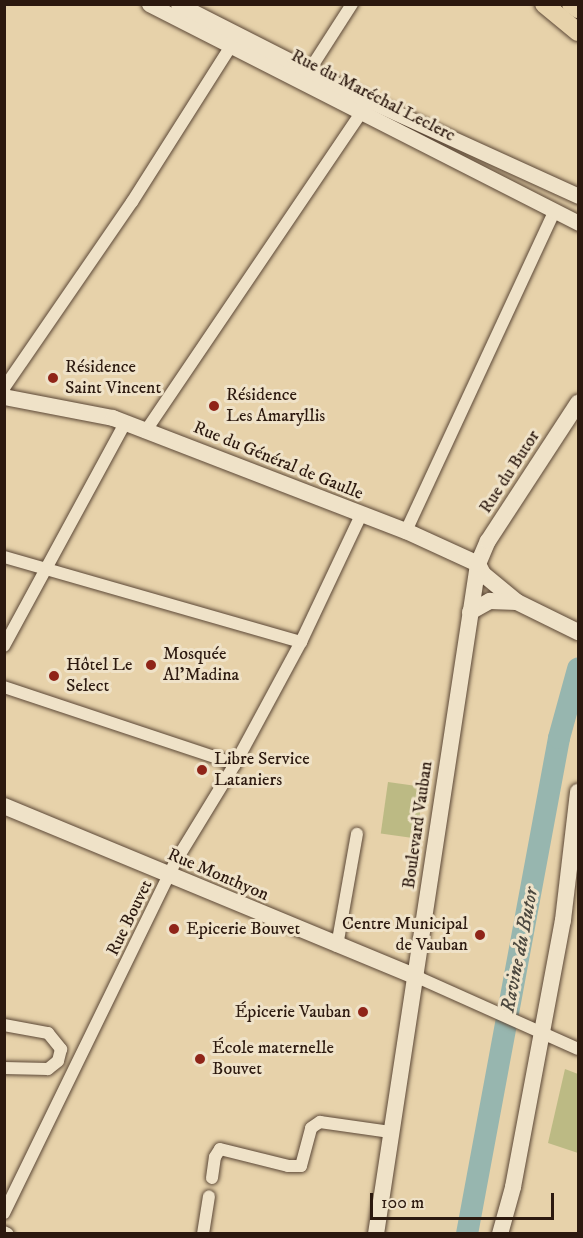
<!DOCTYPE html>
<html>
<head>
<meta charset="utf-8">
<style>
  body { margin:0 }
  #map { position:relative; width:583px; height:1238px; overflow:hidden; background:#e7d2aa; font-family:"IM FELL DW Pica",serif }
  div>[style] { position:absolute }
  .green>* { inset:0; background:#bcba84; transform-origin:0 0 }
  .river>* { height:22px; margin:-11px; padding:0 11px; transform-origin:11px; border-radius:11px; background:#97b6af }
  .roads { filter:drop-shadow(0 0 2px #5b4736) drop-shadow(0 0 2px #5b4736) }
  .minor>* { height:12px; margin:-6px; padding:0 6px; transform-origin:6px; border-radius:6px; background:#efe2c8 }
  .tertiary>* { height:15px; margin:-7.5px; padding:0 7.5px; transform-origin:7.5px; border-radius:7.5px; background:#efe2c8 }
  .secondary>* { height:16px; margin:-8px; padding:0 8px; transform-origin:8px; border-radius:8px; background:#efe2c8 }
  .primary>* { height:18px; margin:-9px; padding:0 9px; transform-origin:9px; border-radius:9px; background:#e7d2aa }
  .dots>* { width:16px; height:16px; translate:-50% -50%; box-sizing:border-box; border:3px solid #efe2c8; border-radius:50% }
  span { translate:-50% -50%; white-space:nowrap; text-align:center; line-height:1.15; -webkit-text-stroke:6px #efe2c8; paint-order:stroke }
  .street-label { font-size:18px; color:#2c190f }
  .poi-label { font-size:18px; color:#2c190f }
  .left { translate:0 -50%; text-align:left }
  .right { translate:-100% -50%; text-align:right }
  .water-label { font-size:20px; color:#4c483f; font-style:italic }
  .frame { position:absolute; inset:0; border:6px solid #2c190f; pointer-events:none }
  .scale { position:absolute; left:370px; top:1193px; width:184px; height:27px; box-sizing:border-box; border:3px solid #2c190f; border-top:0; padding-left:8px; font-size:18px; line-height:21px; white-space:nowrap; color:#2c190f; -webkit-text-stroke:4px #efe2c8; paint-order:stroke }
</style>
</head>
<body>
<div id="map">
  <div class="green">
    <div style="left:388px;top:782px;width:36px;height:52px;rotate:8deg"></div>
    <div style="clip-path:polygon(565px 1069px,578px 1074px,578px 1153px,548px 1143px)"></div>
  </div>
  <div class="river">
    <div style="left:467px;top:1234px;width:504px;rotate:-79.49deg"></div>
    <div style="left:559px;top:738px;width:72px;rotate:-74.6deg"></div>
  </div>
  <div class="roads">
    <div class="minor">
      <div style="left:309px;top:71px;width:80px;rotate:-57.3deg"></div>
      <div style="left:4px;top:388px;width:226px;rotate:-55.5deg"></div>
      <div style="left:132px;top:202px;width:185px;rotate:-57.6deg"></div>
      <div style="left:145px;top:432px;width:385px;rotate:-55.9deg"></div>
      <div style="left:406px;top:531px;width:352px;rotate:-65.1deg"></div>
      <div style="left:4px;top:557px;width:309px;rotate:16deg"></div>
      <div style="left:4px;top:646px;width:254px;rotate:-61.5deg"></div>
      <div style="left:4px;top:687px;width:243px;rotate:18.4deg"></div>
      <div style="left:337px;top:946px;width:114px;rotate:-79.9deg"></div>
      <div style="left:417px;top:977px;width:176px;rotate:24.1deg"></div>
      <div style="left:4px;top:1025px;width:45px;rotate:10.3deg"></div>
      <div style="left:48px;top:1033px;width:21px;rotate:51deg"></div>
      <div style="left:61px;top:1049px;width:12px;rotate:104deg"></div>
      <div style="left:58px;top:1061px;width:13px;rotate:141deg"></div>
      <div style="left:48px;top:1069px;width:44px;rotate:-178.7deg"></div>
      <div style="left:212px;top:1178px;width:21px;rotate:-82deg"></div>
      <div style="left:215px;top:1157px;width:9px;rotate:-58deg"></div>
      <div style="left:220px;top:1149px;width:70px;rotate:14deg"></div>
      <div style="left:288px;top:1166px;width:13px"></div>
      <div style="left:301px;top:1166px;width:39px;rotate:-75deg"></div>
      <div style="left:311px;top:1128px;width:11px;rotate:-34deg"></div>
      <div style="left:320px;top:1122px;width:71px;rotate:8.1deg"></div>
      <div style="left:4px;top:1213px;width:394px;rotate:-64deg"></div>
      <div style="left:177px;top:859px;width:111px;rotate:-58.6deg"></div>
      <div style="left:235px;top:764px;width:139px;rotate:-61.6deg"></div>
      <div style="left:301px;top:642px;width:140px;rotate:-64.7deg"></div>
      <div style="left:4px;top:1232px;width:4px;rotate:27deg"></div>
      <div style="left:203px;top:1234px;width:38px;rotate:-81deg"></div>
    </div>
    <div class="tertiary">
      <div style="left:149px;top:4px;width:482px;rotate:27deg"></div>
      <div style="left:178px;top:4px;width:203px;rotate:26.9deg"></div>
      <div style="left:359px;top:96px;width:241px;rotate:24.5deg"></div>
    </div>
    <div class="secondary">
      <div style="left:4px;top:397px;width:111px;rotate:10.9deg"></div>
      <div style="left:113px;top:418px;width:314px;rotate:21.1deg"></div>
      <div style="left:406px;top:531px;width:79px;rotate:24.6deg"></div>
      <div style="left:478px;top:564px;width:11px;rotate:63deg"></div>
      <div style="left:483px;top:574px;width:44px;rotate:39.5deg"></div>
      <div style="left:517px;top:602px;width:68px;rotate:26.2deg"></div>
      <div style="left:470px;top:612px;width:23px;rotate:-29deg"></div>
      <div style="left:490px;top:601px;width:27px;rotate:2deg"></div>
      <div style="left:4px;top:806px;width:447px;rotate:22.5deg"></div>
      <div style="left:376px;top:1234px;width:678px;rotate:-81.34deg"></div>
      <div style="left:478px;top:564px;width:25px;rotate:-67deg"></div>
      <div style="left:488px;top:541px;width:165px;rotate:-56.9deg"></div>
      <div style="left:500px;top:1234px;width:49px;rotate:-74.5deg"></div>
      <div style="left:513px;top:1187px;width:272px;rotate:-79.4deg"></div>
      <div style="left:563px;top:920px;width:129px;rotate:-83.3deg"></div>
    </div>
    <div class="primary">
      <div style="left:544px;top:4px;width:44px;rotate:39.5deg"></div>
      <div style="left:571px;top:4px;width:9px;rotate:36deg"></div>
    </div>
  </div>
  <div class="dots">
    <div style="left:53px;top:378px;background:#8f2418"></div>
    <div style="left:214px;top:406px;background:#8f2418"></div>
    <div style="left:151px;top:665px;background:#8f2418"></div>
    <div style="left:54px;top:676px;background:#8f2418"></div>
    <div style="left:202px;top:770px;background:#8f2418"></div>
    <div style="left:174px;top:929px;background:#8f2418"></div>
    <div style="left:480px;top:935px;background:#8f2418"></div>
    <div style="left:363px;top:1012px;background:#8f2418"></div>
    <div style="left:200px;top:1059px;background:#8f2418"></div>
  </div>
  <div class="street-label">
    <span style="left:373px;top:96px;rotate:27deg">Rue du Maréchal Leclerc</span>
    <span style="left:278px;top:461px;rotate:22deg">Rue du Général de Gaulle</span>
    <span style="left:510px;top:472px;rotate:-57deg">Rue du Butor</span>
    <span style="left:418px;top:825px;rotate:-82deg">Boulevard Vauban</span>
    <span style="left:218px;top:875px;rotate:23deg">Rue Monthyon</span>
    <span style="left:130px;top:918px;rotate:-64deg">Rue Bouvet</span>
  </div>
  <div class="poi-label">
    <span class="left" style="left:65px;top:378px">Résidence<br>Saint Vincent</span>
    <span class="left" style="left:226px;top:406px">Résidence<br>Les Amaryllis</span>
    <span class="left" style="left:163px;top:665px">Mosquée<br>Al'Madina</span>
    <span class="left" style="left:66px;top:676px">Hôtel Le<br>Select</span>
    <span class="left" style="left:214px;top:770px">Libre Service<br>Lataniers</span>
    <span class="right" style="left:468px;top:935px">Centre Municipal<br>de Vauban</span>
    <span class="left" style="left:186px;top:929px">Epicerie Bouvet</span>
    <span class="right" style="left:351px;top:1012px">Épicerie Vauban</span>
    <span class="left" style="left:212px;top:1059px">École maternelle<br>Bouvet</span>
  </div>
  <div class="water-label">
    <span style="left:520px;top:950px;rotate:-79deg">Ravine du Butor</span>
  </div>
  <div class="frame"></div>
  <div class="scale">100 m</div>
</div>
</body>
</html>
